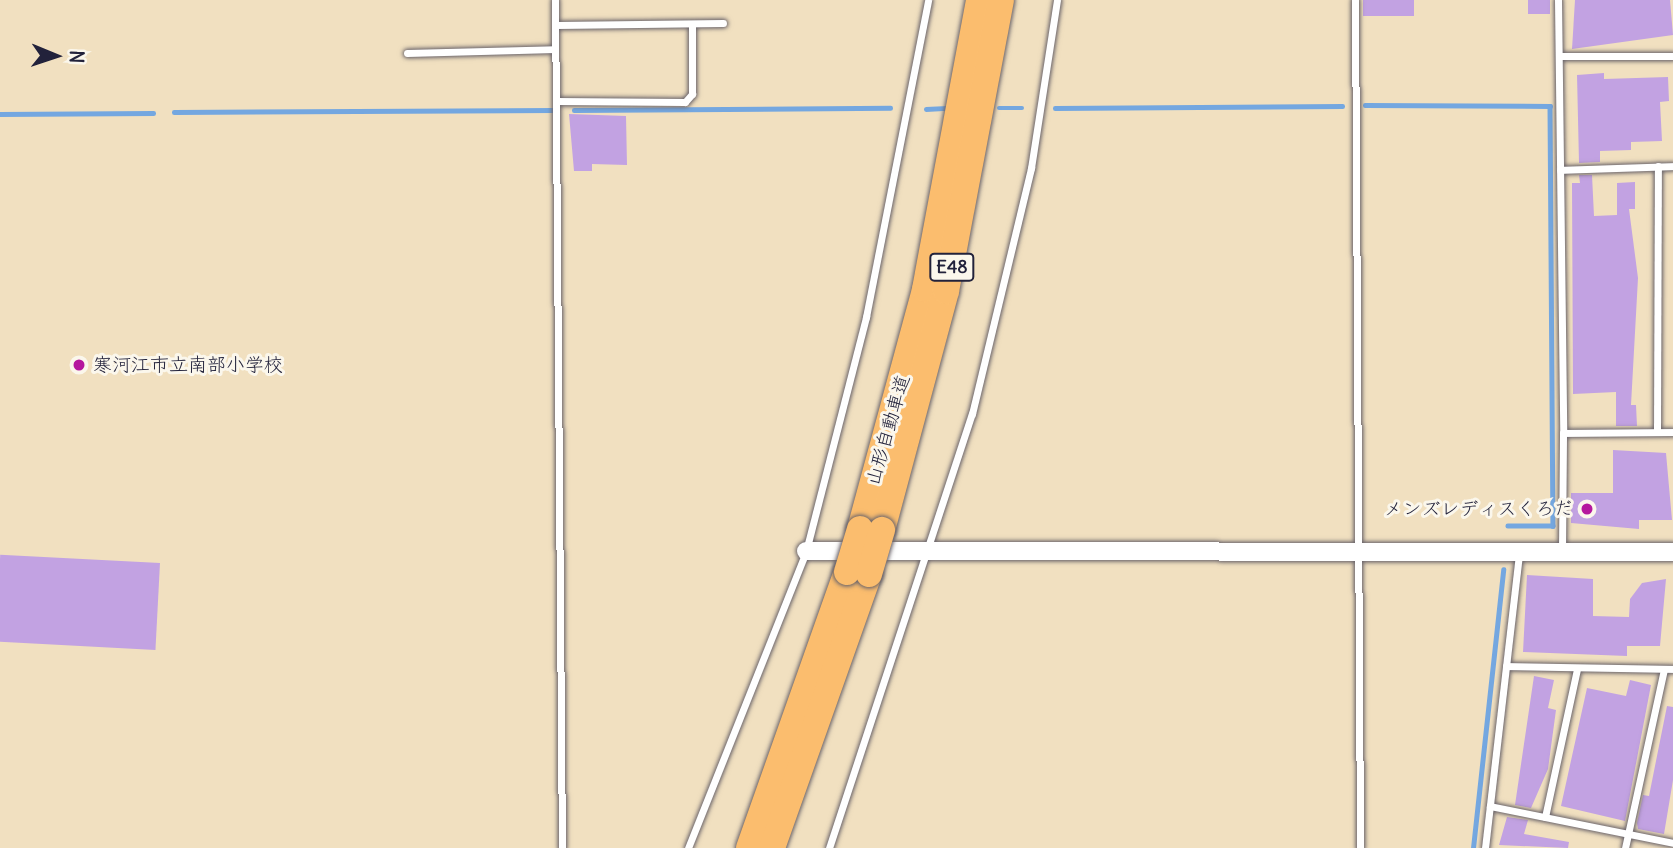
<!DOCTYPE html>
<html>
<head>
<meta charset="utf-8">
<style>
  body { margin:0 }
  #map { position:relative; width:1673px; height:848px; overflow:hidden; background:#f1e0c0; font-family:Delius,"Klee One",sans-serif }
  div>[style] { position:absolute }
  .stream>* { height:4.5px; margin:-2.25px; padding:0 2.25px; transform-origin:2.25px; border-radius:2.25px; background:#74a7e0 }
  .building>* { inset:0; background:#c2a2e2; transform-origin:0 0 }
  .roads { filter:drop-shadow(0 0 2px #6a646a) drop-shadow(0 0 2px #6a646a) }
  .service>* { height:7px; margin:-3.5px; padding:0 3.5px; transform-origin:3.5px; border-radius:3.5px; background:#fff }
  .tertiary>* { height:18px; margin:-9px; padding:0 9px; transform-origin:9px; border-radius:9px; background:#fff }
  .motorway>* { height:26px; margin:-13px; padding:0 13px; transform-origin:13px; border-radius:13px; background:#fbbd6e }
  .bridges { filter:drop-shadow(0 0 2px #6a646a) drop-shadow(0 0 2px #6a646a) }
  .motorway-bridge>* { height:26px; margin:-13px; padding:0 13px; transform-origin:13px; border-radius:13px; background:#fbbd6e }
  .dots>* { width:19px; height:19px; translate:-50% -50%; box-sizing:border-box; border:4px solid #fbf7ec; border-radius:50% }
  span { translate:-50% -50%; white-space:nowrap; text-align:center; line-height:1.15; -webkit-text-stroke:6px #fbf7ec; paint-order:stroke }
  .shield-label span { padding:2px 5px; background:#fbf7ec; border:2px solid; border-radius:5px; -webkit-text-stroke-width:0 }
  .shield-label { font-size:18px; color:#22223b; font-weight:700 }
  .poi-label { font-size:19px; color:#22223b }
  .left { translate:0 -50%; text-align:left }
  .right { translate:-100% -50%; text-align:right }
  .street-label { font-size:19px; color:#22223b }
  .north { position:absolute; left:21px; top:21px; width:70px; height:70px; -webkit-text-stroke:5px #fbf7ec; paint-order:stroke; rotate:92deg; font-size:19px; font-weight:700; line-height:28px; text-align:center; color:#22223b }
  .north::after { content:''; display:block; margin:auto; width:24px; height:32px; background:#22223b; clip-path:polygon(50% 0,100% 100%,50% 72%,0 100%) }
</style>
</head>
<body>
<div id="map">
  <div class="stream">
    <div style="left:1365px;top:105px;width:185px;rotate:0.3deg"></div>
    <div style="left:1550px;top:106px;width:420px;rotate:89.6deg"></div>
    <div style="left:1553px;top:526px;width:45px;rotate:180deg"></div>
    <div style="left:999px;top:108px;width:23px"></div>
    <div style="left:1055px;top:108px;width:287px;rotate:-0.4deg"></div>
    <div style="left:926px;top:109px;width:21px;rotate:-3deg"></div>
    <div style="left:574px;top:110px;width:316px;rotate:-0.4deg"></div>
    <div style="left:174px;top:112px;width:380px;rotate:-0.3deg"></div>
    <div style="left:0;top:114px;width:153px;rotate:-0.4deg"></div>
    <div style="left:1473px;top:848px;width:280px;rotate:-83.8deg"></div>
  </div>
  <div class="building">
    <div style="left:1363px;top:0;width:51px;height:16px"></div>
    <div style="left:1528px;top:0;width:22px;height:14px"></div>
    <div style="clip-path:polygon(1575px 0,1670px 0,1673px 35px,1572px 49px)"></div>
    <div style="clip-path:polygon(1604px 73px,1604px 79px,1668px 77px,1669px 101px,1660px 102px,1662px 141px,1631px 142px,1631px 150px,1600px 151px,1600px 162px,1579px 163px,1577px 75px)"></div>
    <div style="clip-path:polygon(569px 114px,626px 116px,627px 165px,592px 164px,592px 171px,574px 171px)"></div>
    <div style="clip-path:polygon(1579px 175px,1592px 175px,1594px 216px,1617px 215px,1617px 183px,1635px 182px,1635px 209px,1629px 209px,1638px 278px,1631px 405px,1636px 405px,1637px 426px,1616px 426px,1616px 392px,1573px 394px,1572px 183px,1580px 183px)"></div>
    <div style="clip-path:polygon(1613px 450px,1666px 453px,1672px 520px,1639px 520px,1639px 529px,1571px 523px,1571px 493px,1613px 493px)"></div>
    <div style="left:160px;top:563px;width:87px;height:160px;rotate:93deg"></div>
    <div style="clip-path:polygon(1527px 575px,1593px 579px,1593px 616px,1629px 617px,1630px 599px,1642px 583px,1666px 579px,1660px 646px,1627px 646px,1627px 656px,1523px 652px)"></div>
    <div style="clip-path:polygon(1534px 676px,1554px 680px,1548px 708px,1556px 710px,1548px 769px,1531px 808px,1515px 805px)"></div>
    <div style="clip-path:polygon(1630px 680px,1651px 685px,1625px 821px,1561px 806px,1587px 688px,1626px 696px)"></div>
    <div style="clip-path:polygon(1667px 706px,1673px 707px,1673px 780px,1664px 834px,1638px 829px,1637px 823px,1643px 795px,1649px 796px)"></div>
    <div style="clip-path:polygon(1507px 817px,1528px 820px,1524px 834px,1569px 842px,1568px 848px,1499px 845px)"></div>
  </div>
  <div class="roads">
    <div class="service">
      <div style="left:555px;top:0;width:848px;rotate:89.53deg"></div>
      <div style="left:1355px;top:0;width:848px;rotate:89.66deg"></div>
      <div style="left:1558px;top:0;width:433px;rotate:89.3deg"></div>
      <div style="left:556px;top:25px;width:167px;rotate:-0.7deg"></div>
      <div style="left:407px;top:53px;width:148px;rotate:-1.5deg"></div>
      <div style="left:1559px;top:56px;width:114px"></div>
      <div style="left:556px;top:101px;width:129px;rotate:0.4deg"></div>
      <div style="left:685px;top:102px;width:11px;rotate:-49deg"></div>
      <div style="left:692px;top:94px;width:70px;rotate:-90deg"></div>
      <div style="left:1560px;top:170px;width:113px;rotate:-2deg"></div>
      <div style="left:1657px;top:432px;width:266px;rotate:-89.8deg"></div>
      <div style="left:1562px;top:551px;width:118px;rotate:-89.5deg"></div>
      <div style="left:1563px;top:433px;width:110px;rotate:-0.5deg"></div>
      <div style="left:1506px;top:666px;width:167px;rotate:1deg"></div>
      <div style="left:1490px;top:806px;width:187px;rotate:11.4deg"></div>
      <div style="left:1545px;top:817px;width:151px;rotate:-77.8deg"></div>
      <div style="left:688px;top:848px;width:320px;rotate:-68.3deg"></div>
      <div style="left:806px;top:551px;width:242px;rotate:-75.6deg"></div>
      <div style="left:866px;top:317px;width:323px;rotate:-78.9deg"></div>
      <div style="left:829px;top:848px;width:457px;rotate:-71.8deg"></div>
      <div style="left:972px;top:414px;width:253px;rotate:-76.5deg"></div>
      <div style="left:1031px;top:168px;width:170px;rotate:-81.2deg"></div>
      <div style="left:1485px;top:848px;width:296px;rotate:-83.4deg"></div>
      <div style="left:1625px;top:848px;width:183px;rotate:-77.7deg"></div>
    </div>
    <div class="tertiary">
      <div style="left:806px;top:551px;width:867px;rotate:0.07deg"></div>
    </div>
    <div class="motorway">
      <div style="left:860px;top:529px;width:249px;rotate:-74.8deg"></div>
      <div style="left:925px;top:289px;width:294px;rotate:-79.4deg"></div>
      <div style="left:882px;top:530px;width:247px;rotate:-75deg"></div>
      <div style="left:946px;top:291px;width:296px;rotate:-79.3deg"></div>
      <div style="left:749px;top:848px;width:293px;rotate:-70.5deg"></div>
      <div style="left:772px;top:848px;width:291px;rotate:-70.5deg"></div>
    </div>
  </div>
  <div class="bridges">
    <div class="motorway-bridge">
      <div style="left:847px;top:572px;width:45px;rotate:-73.2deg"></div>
      <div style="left:869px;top:574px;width:46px;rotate:-73.5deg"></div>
    </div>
  </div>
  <div class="dots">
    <div style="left:79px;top:365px;background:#b5179e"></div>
    <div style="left:1587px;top:509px;background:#b5179e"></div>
  </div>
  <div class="shield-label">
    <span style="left:952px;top:267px">E48</span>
  </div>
  <div class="poi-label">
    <span class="left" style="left:93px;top:365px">寒河江市立南部小学校</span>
    <span class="right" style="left:1573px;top:509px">メンズレディスくろだ</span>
  </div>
  <div class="street-label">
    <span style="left:888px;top:430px;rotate:-74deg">山形自動車道</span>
  </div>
  <div class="north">N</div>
</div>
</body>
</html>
